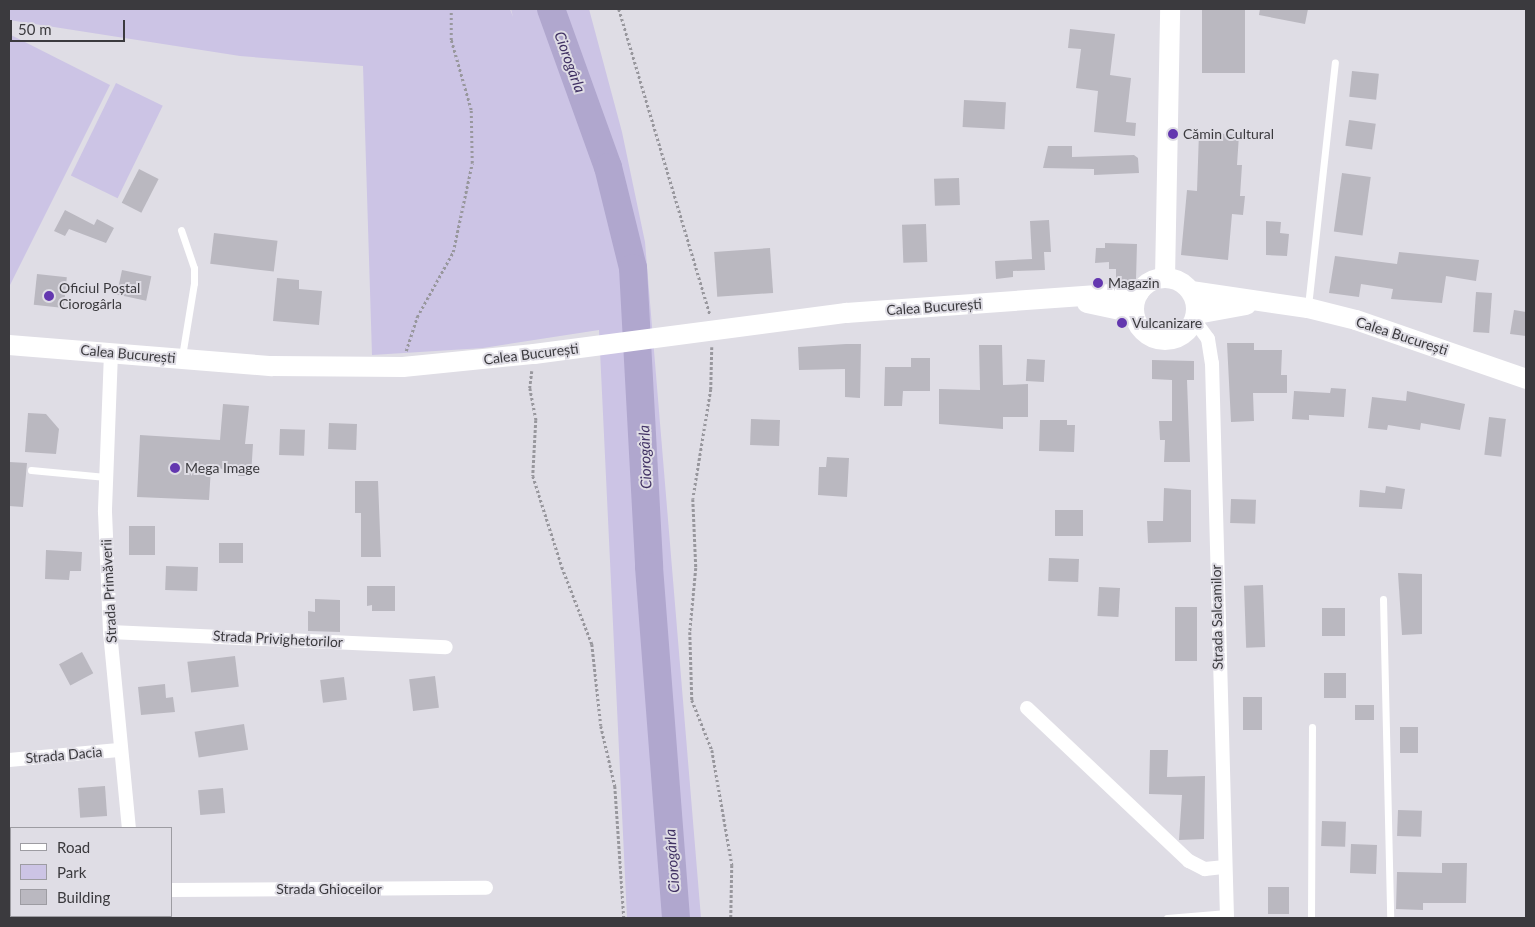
<!DOCTYPE html>
<html>
<head>
<meta charset="utf-8">
<style>
  body { margin:0 }
  #map { position:relative; width:1535px; height:927px; overflow:hidden; background:#dfdde5; font-family:Lato,sans-serif }
  div>[style] { position:absolute }
  .green>* { inset:0; background:#ccc4e5; transform-origin:0 0 }
  .river>* { height:28px; margin:-14px; padding:0 14px; transform-origin:14px; border-radius:14px; background:#b0a7ce }
  .building>* { inset:0; background:#bab8c0; transform-origin:0 0 }
  .path>* { height:2.5px; margin-top:-1.25px; transform-origin:0; background:repeating-linear-gradient(90deg,#98979d 0 2.5px,transparent 0 5px) }
  .service>* { height:7px; margin:-3.5px; padding:0 3.5px; transform-origin:3.5px; border-radius:3.5px; background:#fff }
  .minor>* { height:14px; margin:-7px; padding:0 7px; transform-origin:7px; border-radius:7px; background:#fff }
  .secondary>* { height:20px; margin:-10px; padding:0 10px; transform-origin:10px; border-radius:10px; background:#fff }
  .secondary>.ring { margin:-10px; padding:0; box-sizing:content-box; background:none; border:20px solid #fff; border-radius:50% }
  .dots>* { width:14px; height:14px; translate:-50% -50%; box-sizing:border-box; border:2px solid #dfdde5; border-radius:50% }
  span { translate:-50% -50%; white-space:nowrap; text-align:center; line-height:1.15; -webkit-text-stroke:4px #dfdde5; paint-order:stroke }
  .poi-label { font-size:14px; color:#3b3a3e }
  .left { translate:0 -50%; text-align:left }
  .street-label { font-size:14px; color:#3b3a3e }
  .water-label { font-size:15px; color:#403163; font-style:italic }
  .frame { position:absolute; inset:0; border:10px solid #3b3a3e; pointer-events:none }
  .legend { position:absolute; left:10px; top:827px; width:162px; height:90px; box-sizing:border-box; background:#dfdde5; border:1px solid #9d9ca2; margin:0; padding:6px 9px; list-style:none; font-size:15px; color:#3b3a3e }
  .legend li { display:flex; align-items:center; gap:10px; height:25px }
  .legend b { width:25px; border:1px solid #9d9ca2 }
  .scale { position:absolute; left:10px; top:20px; width:115px; height:22px; box-sizing:border-box; border:2px solid #3b3a3e; border-top:0; padding-left:6px; font-size:15px; line-height:18px; white-space:nowrap; color:#3b3a3e; -webkit-text-stroke:4px #dfdde5; paint-order:stroke }
</style>
</head>
<body>
<div id="map">
  <div class="green">
    <div style="clip-path:polygon(9px 9px,510px 9px,513px 17px,511px 9px,589px 9px,622px 132px,645px 242px,701px 918px,627px 918px,599px 330px,483px 348px,372px 355px,363px 66px,240px 56px,9px 20px)"></div>
    <div style="clip-path:polygon(9px 34px,110px 85px,9px 287px)"></div>
    <div style="left:116px;top:83px;width:52px;height:103px;rotate:26deg"></div>
  </div>
  <div class="river">
    <div style="left:551px;top:9px;width:168px;rotate:70.2deg"></div>
    <div style="left:608px;top:167px;width:104px;rotate:76.1deg"></div>
    <div style="left:633px;top:268px;width:299px;rotate:86.9deg"></div>
    <div style="left:649px;top:567px;width:352px;rotate:85.6deg"></div>
  </div>
  <div class="building">
    <div style="left:1202px;top:9px;width:43px;height:64px"></div>
    <div style="clip-path:polygon(1260px 9px,1308px 9px,1305px 24px,1259px 15px)"></div>
    <div style="clip-path:polygon(1070px 29px,1115px 34px,1110px 75px,1131px 78px,1126px 122px,1136px 123px,1135px 136px,1094px 132px,1098px 91px,1076px 88px,1081px 49px,1068px 48px)"></div>
    <div style="left:1352px;top:71px;width:27px;height:26px;rotate:6deg"></div>
    <div style="left:964px;top:100px;width:42px;height:27px;rotate:3deg"></div>
    <div style="left:1349px;top:120px;width:27px;height:26px;rotate:8deg"></div>
    <div style="clip-path:polygon(1199px 132px,1239px 135px,1237px 165px,1242px 165px,1240px 196px,1245px 196px,1243px 215px,1232px 214px,1228px 260px,1181px 255px,1187px 190px,1197px 191px)"></div>
    <div style="clip-path:polygon(1048px 146px,1072px 146px,1072px 157px,1134px 155px,1138px 158px,1139px 173px,1094px 175px,1094px 169px,1043px 168px)"></div>
    <div style="left:139px;top:169px;width:22px;height:38px;rotate:27deg"></div>
    <div style="left:1342px;top:173px;width:29px;height:59px;rotate:8deg"></div>
    <div style="left:959px;top:178px;width:27px;height:25px;rotate:88deg"></div>
    <div style="clip-path:polygon(65px 210px,94px 225px,97px 219px,114px 228px,106px 243px,69px 229px,65px 236px,54px 231px)"></div>
    <div style="clip-path:polygon(1049px 220px,1051px 252px,1044px 252px,1045px 270px,1013px 271px,1013px 277px,996px 279px,995px 261px,1032px 259px,1030px 221px)"></div>
    <div style="clip-path:polygon(1266px 221px,1281px 222px,1280px 233px,1289px 234px,1287px 256px,1266px 255px)"></div>
    <div style="left:926px;top:224px;width:38px;height:24px;rotate:88deg"></div>
    <div style="left:214px;top:233px;width:64px;height:31px;rotate:7deg"></div>
    <div style="clip-path:polygon(1105px 243px,1137px 244px,1136px 280px,1116px 282px,1116px 269px,1109px 269px,1109px 262px,1095px 263px,1096px 248px,1105px 248px)"></div>
    <div style="left:770px;top:248px;width:45px;height:56px;rotate:86deg"></div>
    <div style="clip-path:polygon(1399px 252px,1479px 260px,1476px 281px,1446px 276px,1442px 303px,1391px 299px,1393px 289px,1361px 284px,1359px 297px,1329px 293px,1335px 256px,1397px 264px)"></div>
    <div style="left:122px;top:270px;width:30px;height:25px;rotate:12deg"></div>
    <div style="left:37px;top:274px;width:30px;height:31px;rotate:6deg"></div>
    <div style="clip-path:polygon(277px 278px,299px 280px,299px 289px,322px 291px,319px 325px,273px 321px)"></div>
    <div style="left:1476px;top:292px;width:16px;height:40px;rotate:4deg"></div>
    <div style="clip-path:polygon(1514px 310px,1526px 312px,1526px 336px,1510px 334px)"></div>
    <div style="clip-path:polygon(1227px 343px,1254px 343px,1254px 350px,1282px 350px,1281px 375px,1287px 375px,1287px 393px,1253px 393px,1254px 421px,1231px 422px)"></div>
    <div style="clip-path:polygon(846px 344px,861px 344px,860px 398px,845px 397px,845px 369px,799px 370px,798px 347px)"></div>
    <div style="clip-path:polygon(979px 345px,1002px 345px,1003px 385px,1028px 384px,1028px 417px,1003px 417px,1003px 429px,939px 424px,939px 389px,980px 390px)"></div>
    <div style="clip-path:polygon(911px 358px,930px 358px,930px 391px,903px 391px,902px 406px,884px 406px,885px 367px,911px 367px)"></div>
    <div style="left:1027px;top:359px;width:18px;height:22px;rotate:3deg"></div>
    <div style="clip-path:polygon(1152px 360px,1194px 361px,1194px 380px,1187px 380px,1190px 462px,1164px 462px,1165px 440px,1160px 440px,1159px 421px,1172px 421px,1172px 380px,1152px 379px)"></div>
    <div style="clip-path:polygon(1331px 388px,1346px 389px,1344px 417px,1309px 415px,1309px 420px,1292px 419px,1294px 391px,1330px 393px)"></div>
    <div style="clip-path:polygon(1407px 391px,1465px 404px,1460px 430px,1421px 423px,1420px 430px,1388px 425px,1387px 430px,1368px 428px,1372px 397px,1406px 401px)"></div>
    <div style="clip-path:polygon(223px 404px,249px 406px,245px 444px,253px 444px,251px 476px,238px 476px,238px 470px,211px 468px,209px 500px,137px 497px,140px 435px,220px 440px)"></div>
    <div style="clip-path:polygon(28px 413px,46px 414px,59px 429px,56px 454px,25px 452px)"></div>
    <div style="left:1489px;top:417px;width:17px;height:38px;rotate:7deg"></div>
    <div style="left:751px;top:419px;width:29px;height:26px;rotate:2deg"></div>
    <div style="clip-path:polygon(1040px 420px,1067px 420px,1067px 425px,1075px 425px,1074px 452px,1039px 451px)"></div>
    <div style="left:329px;top:423px;width:28px;height:26px;rotate:2deg"></div>
    <div style="left:280px;top:429px;width:25px;height:26px;rotate:2deg"></div>
    <div style="clip-path:polygon(827px 457px,849px 458px,847px 497px,818px 495px,819px 467px,826px 467px)"></div>
    <div style="clip-path:polygon(9px 462px,27px 463px,23px 507px,9px 506px)"></div>
    <div style="clip-path:polygon(355px 481px,378px 481px,381px 557px,361px 557px,361px 513px,355px 513px)"></div>
    <div style="clip-path:polygon(1386px 486px,1405px 489px,1402px 509px,1359px 507px,1360px 490px,1385px 493px)"></div>
    <div style="clip-path:polygon(1164px 488px,1191px 490px,1191px 542px,1148px 543px,1147px 521px,1163px 521px)"></div>
    <div style="left:1231px;top:499px;width:25px;height:24px;rotate:2deg"></div>
    <div style="left:1055px;top:510px;width:28px;height:26px"></div>
    <div style="left:129px;top:526px;width:26px;height:29px"></div>
    <div style="left:219px;top:543px;width:24px;height:20px"></div>
    <div style="clip-path:polygon(46px 550px,82px 552px,81px 571px,70px 571px,69px 580px,45px 579px)"></div>
    <div style="left:1049px;top:558px;width:30px;height:23px;rotate:2deg"></div>
    <div style="left:166px;top:566px;width:32px;height:24px;rotate:2deg"></div>
    <div style="clip-path:polygon(1398px 573px,1422px 574px,1422px 634px,1402px 635px)"></div>
    <div style="left:1263px;top:585px;width:62px;height:19px;rotate:88deg"></div>
    <div style="clip-path:polygon(367px 586px,395px 586px,395px 611px,372px 611px,372px 605px,367px 606px)"></div>
    <div style="left:1099px;top:587px;width:21px;height:29px;rotate:3deg"></div>
    <div style="clip-path:polygon(315px 599px,340px 600px,340px 632px,308px 631px,308px 611px,315px 612px)"></div>
    <div style="left:1175px;top:607px;width:22px;height:54px"></div>
    <div style="left:1322px;top:608px;width:23px;height:28px"></div>
    <div style="left:82px;top:652px;width:24px;height:26px;rotate:62deg"></div>
    <div style="left:235px;top:656px;width:31px;height:48px;rotate:83deg"></div>
    <div style="left:1324px;top:673px;width:22px;height:25px"></div>
    <div style="left:435px;top:676px;width:32px;height:26px;rotate:83deg"></div>
    <div style="left:344px;top:677px;width:23px;height:24px;rotate:83deg"></div>
    <div style="clip-path:polygon(165px 684px,166px 698px,173px 697px,175px 712px,141px 715px,138px 687px)"></div>
    <div style="left:1243px;top:697px;width:19px;height:33px"></div>
    <div style="left:1355px;top:705px;width:19px;height:15px"></div>
    <div style="left:244px;top:724px;width:26px;height:50px;rotate:81deg"></div>
    <div style="left:1400px;top:727px;width:18px;height:26px"></div>
    <div style="clip-path:polygon(1150px 750px,1168px 750px,1167px 777px,1205px 776px,1204px 839px,1179px 840px,1182px 795px,1149px 794px)"></div>
    <div style="left:105px;top:786px;width:30px;height:27px;rotate:86deg"></div>
    <div style="left:223px;top:788px;width:25px;height:25px;rotate:85deg"></div>
    <div style="left:1398px;top:810px;width:24px;height:26px;rotate:2deg"></div>
    <div style="left:1322px;top:821px;width:24px;height:25px;rotate:2deg"></div>
    <div style="left:1351px;top:844px;width:26px;height:29px;rotate:2deg"></div>
    <div style="clip-path:polygon(1442px 863px,1467px 863px,1466px 903px,1423px 903px,1423px 910px,1396px 909px,1397px 872px,1442px 873px)"></div>
    <div style="left:1268px;top:887px;width:21px;height:27px"></div>
  </div>
  <div class="path">
    <div style="left:619px;top:9px;width:318px;rotate:73.4deg"></div>
    <div style="left:712px;top:347px;width:42px;rotate:91.4deg"></div>
    <div style="left:711px;top:389px;width:111px;rotate:99.3deg"></div>
    <div style="left:693px;top:499px;width:69px;rotate:87.5deg"></div>
    <div style="left:696px;top:568px;width:64px;rotate:95.4deg"></div>
    <div style="left:690px;top:632px;width:68px;rotate:88.3deg"></div>
    <div style="left:692px;top:700px;width:54px;rotate:68.2deg"></div>
    <div style="left:712px;top:750px;width:117px;rotate:80.1deg"></div>
    <div style="left:732px;top:865px;width:53px;rotate:91.1deg"></div>
    <div style="left:406px;top:351px;width:36px;rotate:-72deg"></div>
    <div style="left:417px;top:317px;width:74px;rotate:-61deg"></div>
    <div style="left:453px;top:252px;width:91px;rotate:-77.9deg"></div>
    <div style="left:472px;top:163px;width:53px;rotate:-91.1deg"></div>
    <div style="left:471px;top:110px;width:73px;rotate:-105.9deg"></div>
    <div style="left:451px;top:40px;width:31px;rotate:-90deg"></div>
    <div style="left:532px;top:371px;width:17px;rotate:97deg"></div>
    <div style="left:530px;top:388px;width:33px;rotate:79deg"></div>
    <div style="left:536px;top:420px;width:56px;rotate:93.1deg"></div>
    <div style="left:533px;top:476px;width:96px;rotate:72.3deg"></div>
    <div style="left:562px;top:567px;width:83px;rotate:68.7deg"></div>
    <div style="left:592px;top:644px;width:82px;rotate:83.7deg"></div>
    <div style="left:601px;top:726px;width:62px;rotate:76.9deg"></div>
    <div style="left:615px;top:786px;width:132px;rotate:86.1deg"></div>
  </div>
  <div class="service">
    <div style="left:181px;top:230px;width:40px;rotate:71.1deg"></div>
    <div style="left:194px;top:268px;width:15px;rotate:90deg"></div>
    <div style="left:194px;top:283px;width:74px;rotate:99.3deg"></div>
    <div style="left:1308px;top:306px;width:245px;rotate:-83.7deg"></div>
    <div style="left:31px;top:470px;width:75px;rotate:5.3deg"></div>
    <div style="left:1383px;top:599px;width:319px;rotate:88.7deg"></div>
    <div style="left:1167px;top:918px;width:60px;rotate:-4.8deg"></div>
    <div style="left:1311px;top:918px;width:191px;rotate:-89.7deg"></div>
  </div>
  <div class="minor">
    <div style="left:1195px;top:321px;width:22px;rotate:54deg"></div>
    <div style="left:1208px;top:339px;width:24px;rotate:81deg"></div>
    <div style="left:1212px;top:363px;width:555px;rotate:88.45deg"></div>
    <div style="left:111px;top:353px;width:159px;rotate:92.2deg"></div>
    <div style="left:105px;top:512px;width:120px;rotate:87.6deg"></div>
    <div style="left:110px;top:632px;width:197px;rotate:84.5deg"></div>
    <div style="left:110px;top:632px;width:336px;rotate:2.6deg"></div>
    <div style="left:1027px;top:708px;width:223px;rotate:43.4deg"></div>
    <div style="left:1189px;top:861px;width:18px;rotate:27deg"></div>
    <div style="left:1205px;top:869px;width:20px;rotate:-6deg"></div>
    <div style="left:9px;top:760px;width:110px;rotate:-5.2deg"></div>
    <div style="left:171px;top:890px;width:315px;rotate:-0.4deg"></div>
    <div style="left:139px;top:916px;width:2px;rotate:90deg"></div>
  </div>
  <div class="secondary">
    <div class="ring" style="left:1134px;top:278px;width:42px;height:42px"></div>
    <div style="left:1165px;top:278px;width:269px;rotate:-88.9deg"></div>
    <div style="left:1191px;top:291px;width:118px;rotate:8.3deg"></div>
    <div style="left:1308px;top:308px;width:49px;rotate:14deg"></div>
    <div style="left:1356px;top:320px;width:180px;rotate:19.1deg"></div>
    <div style="left:1087px;top:303px;width:48px;rotate:12deg"></div>
    <div style="left:1197px;top:314px;width:50px;rotate:-10.4deg"></div>
    <div style="left:9px;top:345px;width:264px;rotate:4.6deg"></div>
    <div style="left:272px;top:366px;width:131px;rotate:0.4deg"></div>
    <div style="left:403px;top:367px;width:132px;rotate:-5.7deg"></div>
    <div style="left:534px;top:354px;width:315px;rotate:-7.5deg"></div>
    <div style="left:846px;top:313px;width:294px;rotate:-4.1deg"></div>
  </div>
  <div class="dots">
    <div style="left:1173px;top:134px;background:#6337af"></div>
    <div style="left:1098px;top:283px;background:#6337af"></div>
    <div style="left:49px;top:296px;background:#6337af"></div>
    <div style="left:1122px;top:323px;background:#6337af"></div>
    <div style="left:175px;top:468px;background:#6337af"></div>
  </div>
  <div class="poi-label">
    <span class="left" style="left:1183px;top:134px">Cămin Cultural</span>
    <span class="left" style="left:1108px;top:283px">Magazin</span>
    <span class="left" style="left:59px;top:296px">Oficiul Poștal<br>Ciorogârla</span>
    <span class="left" style="left:1132px;top:323px">Vulcanizare</span>
    <span class="left" style="left:185px;top:468px">Mega Image</span>
  </div>
  <div class="street-label">
    <span style="left:934px;top:307px;rotate:-4deg">Calea București</span>
    <span style="left:1402px;top:336px;rotate:18deg">Calea București</span>
    <span style="left:128px;top:354px;rotate:5deg">Calea București</span>
    <span style="left:531px;top:354px;rotate:-7deg">Calea București</span>
    <span style="left:109px;top:591px;rotate:-93deg">Strada Primăverii</span>
    <span style="left:1217px;top:617px;rotate:-91deg">Strada Salcamilor</span>
    <span style="left:278px;top:639px;rotate:3deg">Strada Privighetorilor</span>
    <span style="left:64px;top:755px;rotate:-5deg">Strada Dacia</span>
    <span style="left:329px;top:889px">Strada Ghioceilor</span>
  </div>
  <div class="water-label">
    <span style="left:570px;top:62px;rotate:70deg">Ciorogârla</span>
    <span style="left:645px;top:457px;rotate:-92deg">Ciorogârla</span>
    <span style="left:672px;top:861px;rotate:-94deg">Ciorogârla</span>
  </div>
  <div class="frame"></div>
  <ul class="legend">
  <li><b style="height:6px;background:#fff"></b>Road</li>
  <li><b style="height:14px;background:#ccc4e5"></b>Park</li>
  <li><b style="height:14px;background:#bab8c0"></b>Building</li>
  </ul>
  <div class="scale">50 m</div>
</div>
</body>
</html>
